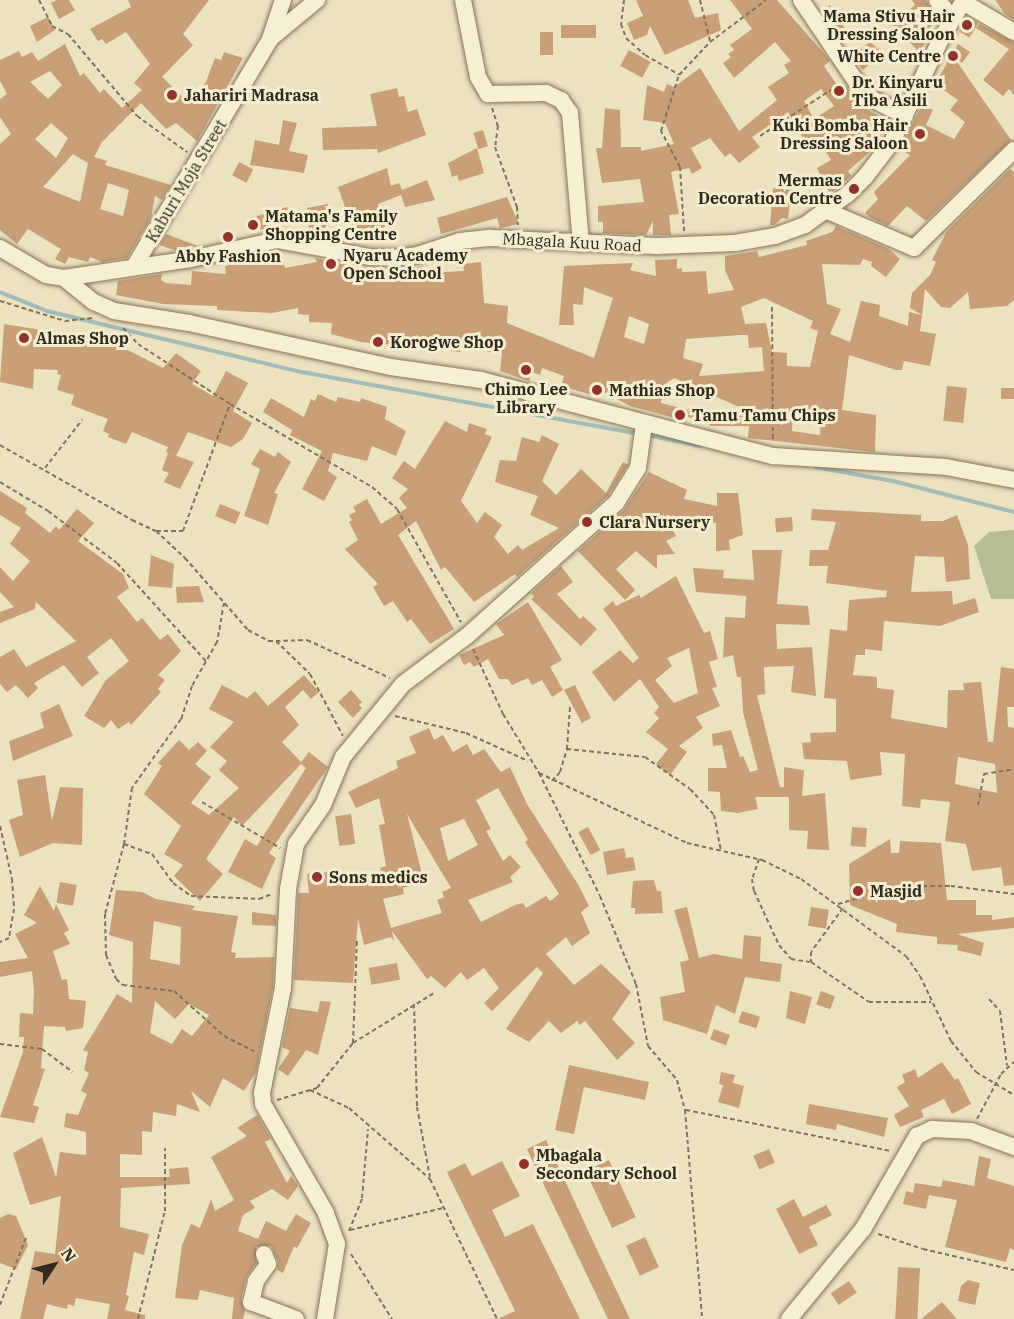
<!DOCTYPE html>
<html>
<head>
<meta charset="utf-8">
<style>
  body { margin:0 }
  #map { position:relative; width:1014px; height:1319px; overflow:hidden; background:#ebe2c0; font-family:"IBM Plex Serif",serif }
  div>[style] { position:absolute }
  .cemetery>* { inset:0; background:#b5bd93 }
  .stream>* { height:4px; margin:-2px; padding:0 2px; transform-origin:2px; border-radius:2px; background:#a2bdb8 }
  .building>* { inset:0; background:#c89f77; transform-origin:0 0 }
  .path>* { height:2px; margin-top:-1px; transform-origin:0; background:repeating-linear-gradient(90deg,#837359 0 4.5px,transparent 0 7.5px) }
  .roads { filter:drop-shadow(0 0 2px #837359) drop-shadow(0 0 2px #837359) }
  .minor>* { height:16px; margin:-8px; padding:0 8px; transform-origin:8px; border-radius:8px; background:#f7efd2 }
  .dots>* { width:16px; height:16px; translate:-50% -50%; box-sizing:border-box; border:3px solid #f3eccf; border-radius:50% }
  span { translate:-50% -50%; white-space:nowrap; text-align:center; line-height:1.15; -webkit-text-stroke:6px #f3eccf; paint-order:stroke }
  .poi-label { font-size:16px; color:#33291c; font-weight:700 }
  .right { translate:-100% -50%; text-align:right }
  .left { translate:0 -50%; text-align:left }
  .street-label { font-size:16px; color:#33291c }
  .north { position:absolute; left:24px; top:1235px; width:60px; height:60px; -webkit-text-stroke:4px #f3eccf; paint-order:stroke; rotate:55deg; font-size:16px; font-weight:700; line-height:24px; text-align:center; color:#33291c }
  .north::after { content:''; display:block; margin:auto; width:21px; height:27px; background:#33291c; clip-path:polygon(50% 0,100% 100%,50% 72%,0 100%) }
</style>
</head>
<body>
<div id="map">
  <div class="cemetery">
    <div style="clip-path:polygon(1014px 530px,1014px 599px,991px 599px,974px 546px,989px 532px)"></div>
  </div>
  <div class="stream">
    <div style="left:0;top:292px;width:51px;rotate:22deg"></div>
    <div style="left:47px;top:311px;width:262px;rotate:13.5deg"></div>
    <div style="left:302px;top:372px;width:343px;rotate:10.4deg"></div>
    <div style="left:647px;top:435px;width:55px;rotate:11.5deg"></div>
    <div style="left:815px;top:467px;width:79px;rotate:10.2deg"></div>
    <div style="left:893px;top:481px;width:125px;rotate:14.4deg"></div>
  </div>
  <div class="building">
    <div style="clip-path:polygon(57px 0,69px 0,75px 10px,59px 19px,51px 3px)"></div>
    <div style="clip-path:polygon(evenodd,128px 0,209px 0,183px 34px,193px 45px,162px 77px,190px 104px,206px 82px,215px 58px,221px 60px,224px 52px,243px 58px,197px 141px,176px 123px,166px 129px,141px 103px,102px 142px,94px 157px,107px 161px,105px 165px,171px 185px,162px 200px,155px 196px,151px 218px,127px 258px,103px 262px,90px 257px,88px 262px,69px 257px,65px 264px,55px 259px,61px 249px,28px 229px,17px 244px,0 230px,0 144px,11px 134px,0 117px,0 99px,7px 94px,0 81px,0 60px,19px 51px,22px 57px,32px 52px,38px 61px,65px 44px,80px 76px,84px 73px,100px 93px,104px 89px,122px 108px,142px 90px,134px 83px,150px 64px,126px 32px,106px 44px,102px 39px,98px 41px,90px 29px,131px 7px,128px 0,50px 71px,62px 85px,48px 99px,30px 82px,50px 71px,128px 0,51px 123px,68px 138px,56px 158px,35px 139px,51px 123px,128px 0,73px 154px,88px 163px,80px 202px,43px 187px,73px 154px,128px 0,108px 183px,129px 190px,123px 216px,100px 209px,108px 183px)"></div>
    <div style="clip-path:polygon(636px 0,688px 0,695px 18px,718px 13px,721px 30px,665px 55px,650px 26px,647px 35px,634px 40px,627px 23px,643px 16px)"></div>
    <div style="clip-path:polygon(evenodd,730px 0,777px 0,828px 58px,830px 61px,824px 66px,840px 89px,845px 85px,868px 110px,890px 122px,885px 132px,872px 141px,876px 146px,872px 150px,848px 171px,851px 176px,830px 194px,817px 168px,831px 160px,817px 137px,806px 143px,788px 112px,752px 137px,760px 147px,739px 163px,730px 153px,725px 157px,710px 138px,691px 148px,702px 168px,692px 174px,689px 168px,671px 172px,679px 214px,669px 215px,671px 235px,653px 235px,653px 221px,646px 235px,603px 233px,603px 222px,598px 222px,598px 206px,644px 202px,640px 179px,602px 183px,596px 148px,602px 148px,605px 108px,620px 110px,621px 147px,641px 147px,641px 151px,674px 144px,665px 123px,643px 120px,647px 85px,664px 92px,667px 84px,674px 87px,700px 68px,739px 131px,777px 100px,768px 87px,789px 73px,784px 65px,791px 61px,775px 42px,734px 78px,723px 63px,731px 57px,728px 54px,734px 50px,730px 45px,752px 29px,730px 0,821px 89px,834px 106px,814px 119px,804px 101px,821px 89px)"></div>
    <div style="clip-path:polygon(912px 0,926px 0,932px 10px,927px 14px,935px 20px,928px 30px,932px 33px,919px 52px,892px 24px,915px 5px)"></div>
    <div style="clip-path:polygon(995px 0,1014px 0,1014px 20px,1005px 14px)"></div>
    <div style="left:830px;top:5px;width:33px;height:10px;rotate:57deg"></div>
    <div style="clip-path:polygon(48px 17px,55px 30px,37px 42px,30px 26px)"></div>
    <div style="left:968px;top:17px;width:12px;height:17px;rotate:31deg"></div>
    <div style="clip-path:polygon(979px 24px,1014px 42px,1014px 95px,1009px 89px,1003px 96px,983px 80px,1009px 49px,976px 28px)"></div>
    <div style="left:561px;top:25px;width:35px;height:13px"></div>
    <div style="left:540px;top:32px;width:13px;height:23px"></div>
    <div style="clip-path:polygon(870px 42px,883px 53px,863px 70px,852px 56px)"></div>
    <div style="clip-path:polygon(958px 44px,970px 52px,962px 63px,953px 56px,1011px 140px,926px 221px,907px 206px,888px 226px,871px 218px,865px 213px,878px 199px,874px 192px,910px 155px,900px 149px,922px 105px,933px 110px,926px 125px,954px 139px,965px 122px,950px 110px,958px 100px,935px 84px)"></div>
    <div style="left:629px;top:50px;width:25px;height:18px;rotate:29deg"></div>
    <div style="clip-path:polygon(397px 88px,399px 97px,404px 96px,408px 112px,417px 109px,426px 135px,378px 153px,377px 149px,323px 150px,322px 128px,377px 126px,370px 94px)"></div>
    <div style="clip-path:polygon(283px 120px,297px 123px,289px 151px,308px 155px,304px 173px,250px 165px,255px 140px,279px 145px)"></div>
    <div style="left:483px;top:130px;width:17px;height:10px;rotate:73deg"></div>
    <div style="clip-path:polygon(477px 148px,484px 173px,459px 181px,457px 175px,452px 177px,448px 163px)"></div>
    <div style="left:239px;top:162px;width:16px;height:15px;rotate:27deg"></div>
    <div style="clip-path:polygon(387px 168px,391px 186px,399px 183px,402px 190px,427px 180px,435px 200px,405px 207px,401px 195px,378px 204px,385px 227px,355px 236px,338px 187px)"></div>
    <div style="clip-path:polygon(1010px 169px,1014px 172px,1014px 300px,1007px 306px,970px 309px,968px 292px,950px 308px,941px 307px,925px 289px,922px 315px,910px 308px,912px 293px,930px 275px,936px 262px,932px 260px,947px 231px)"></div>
    <div style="clip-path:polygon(773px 188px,791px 190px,788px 219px,782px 218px,774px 225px,770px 225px)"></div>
    <div style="clip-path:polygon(507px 197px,519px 224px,500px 228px,497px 218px,441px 234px,437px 218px)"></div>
    <div style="clip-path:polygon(328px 204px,325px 235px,309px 232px,307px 208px)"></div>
    <div style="left:287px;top:207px;width:14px;height:32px;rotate:73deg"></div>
    <div style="clip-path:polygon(evenodd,836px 226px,889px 249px,900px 259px,886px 277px,871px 266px,872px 262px,863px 259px,860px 265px,822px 264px,827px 304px,841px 309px,830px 334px,850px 342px,861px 301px,880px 305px,879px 316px,908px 326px,909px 312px,922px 315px,920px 331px,936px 334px,930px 366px,904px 361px,902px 370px,896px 370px,849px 355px,842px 410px,876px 415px,875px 452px,748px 438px,749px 426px,710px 426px,709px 422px,688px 417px,689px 408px,766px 419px,674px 378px,665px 384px,661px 403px,688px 410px,686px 421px,630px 406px,602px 391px,599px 397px,561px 386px,564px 376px,542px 368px,540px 375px,532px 372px,529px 381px,500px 371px,502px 354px,460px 346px,460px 352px,361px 342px,331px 334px,332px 323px,309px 322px,309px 315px,298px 314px,298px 308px,272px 313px,217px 310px,217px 306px,163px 304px,116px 295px,118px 281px,162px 274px,161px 280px,166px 283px,191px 285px,192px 271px,226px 274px,225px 266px,281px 252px,285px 268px,317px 262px,315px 258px,373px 271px,371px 280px,423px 266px,425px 273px,464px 271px,463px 264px,481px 262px,484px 303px,508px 306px,507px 323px,594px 358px,613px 298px,584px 287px,583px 305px,573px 304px,574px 325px,559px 325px,564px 266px,633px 263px,630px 270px,656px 276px,655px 260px,677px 259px,677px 269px,682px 268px,682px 272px,706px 271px,708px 294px,734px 290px,725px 270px,725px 256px,757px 251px,759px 257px,807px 245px,806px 241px,832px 232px,836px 226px,764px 298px,813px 321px,810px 328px,818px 331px,810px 367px,787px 366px,787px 353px,772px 352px,766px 323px,745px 324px,741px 307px,764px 298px,836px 226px,629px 316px,649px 324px,644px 344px,624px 337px,629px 316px,836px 226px,740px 335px,748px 335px,749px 348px,762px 347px,764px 371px,699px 376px,703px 364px,683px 358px,686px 339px,740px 335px,836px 226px,793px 409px,821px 411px,820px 435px,792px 431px,793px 409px)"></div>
    <div style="clip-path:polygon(166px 234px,198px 246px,177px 251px,159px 245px)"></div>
    <div style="clip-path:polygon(4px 324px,110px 341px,163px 368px,176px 353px,201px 371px,192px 384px,213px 396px,226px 371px,248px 383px,233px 411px,252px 423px,243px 439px,231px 447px,188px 432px,176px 456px,166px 452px,168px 447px,132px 432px,126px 444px,108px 437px,109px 434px,103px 431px,108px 419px,71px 405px,74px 395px,57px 390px,61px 375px,57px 374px,58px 370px,34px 369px,33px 389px,0 382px)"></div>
    <div style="left:947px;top:386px;width:20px;height:35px;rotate:6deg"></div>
    <div style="left:1001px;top:388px;width:13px;height:11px"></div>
    <div style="clip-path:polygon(318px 394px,336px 402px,338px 397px,360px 402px,361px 398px,387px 407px,385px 419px,406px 431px,396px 456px,372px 446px,367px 461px,333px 453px,328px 471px,337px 477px,324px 501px,302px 489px,322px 451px,290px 435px,292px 430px,263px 412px,271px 398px,304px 417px,311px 399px,315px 401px)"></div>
    <div style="clip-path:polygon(445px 421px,467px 432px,469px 423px,487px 429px,485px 434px,492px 437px,461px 501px,477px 523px,485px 512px,502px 525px,494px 537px,508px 554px,518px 545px,522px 550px,559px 528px,530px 515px,538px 496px,495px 482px,500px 460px,516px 461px,522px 437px,539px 442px,542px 435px,559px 444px,542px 481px,556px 495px,581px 469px,606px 493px,620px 467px,623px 462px,628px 465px,608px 496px,517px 577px,515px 574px,474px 602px,445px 567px,441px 570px,416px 521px,398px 535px,454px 629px,430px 644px,411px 619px,407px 622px,393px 601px,384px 606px,373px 587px,378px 584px,345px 549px,358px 540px,349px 522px,352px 520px,349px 515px,356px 512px,353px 507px,367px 499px,381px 524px,407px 508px,399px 498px,408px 489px,392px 478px,404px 461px,415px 469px)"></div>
    <div style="clip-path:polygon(260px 449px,275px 457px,278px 452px,291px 462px,274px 493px,278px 494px,268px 525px,244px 516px,260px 469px,251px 464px)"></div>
    <div style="clip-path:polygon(168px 453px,194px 462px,180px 489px,164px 482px,169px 473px,162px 470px)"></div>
    <div style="clip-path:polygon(649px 472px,687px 490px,684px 499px,717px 506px,717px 493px,738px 493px,743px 535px,729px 540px,730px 550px,716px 551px,716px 523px,665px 516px,676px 536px,666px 541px,675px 554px,657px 555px,657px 569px,636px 551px,616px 569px,635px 590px,625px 600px,578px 551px,623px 511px)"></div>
    <div style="clip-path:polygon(0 491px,27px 508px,25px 513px,50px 533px,56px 526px,59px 530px,77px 509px,94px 523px,78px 541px,123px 574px,129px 588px,117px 597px,137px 622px,142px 618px,160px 640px,168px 634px,181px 651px,158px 675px,165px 680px,158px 689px,161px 692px,131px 725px,129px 722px,118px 729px,111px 720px,104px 728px,84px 716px,106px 680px,129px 661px,111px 638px,87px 657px,99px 673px,82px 687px,64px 665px,34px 683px,38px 688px,28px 698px,16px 685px,7px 692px,0 684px,0 657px,14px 649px,26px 667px,76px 641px,36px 602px,35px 609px,0 623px,0 612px,14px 607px,0 592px,0 567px,13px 581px,30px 561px,10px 544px,21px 528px,0 515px)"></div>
    <div style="left:220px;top:504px;width:22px;height:13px;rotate:22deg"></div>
    <div style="clip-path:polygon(evenodd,812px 509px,921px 515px,921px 521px,943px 521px,957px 515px,968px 545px,970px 579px,946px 582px,944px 557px,915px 556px,911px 592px,952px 591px,953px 605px,975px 598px,979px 612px,940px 626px,884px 621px,882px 651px,865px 649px,865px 655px,856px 655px,853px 675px,877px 677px,877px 688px,894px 690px,891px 718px,947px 728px,948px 690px,964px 690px,963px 683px,981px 682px,988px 742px,993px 742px,1001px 667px,1014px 669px,1014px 707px,1007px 707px,1008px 727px,1014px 728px,1014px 885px,1004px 886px,1001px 867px,972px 871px,966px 844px,945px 841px,950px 802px,921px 799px,920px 808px,902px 806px,905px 754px,880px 752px,882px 775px,850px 780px,847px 761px,804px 759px,802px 743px,811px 742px,810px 733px,836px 732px,836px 699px,824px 698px,830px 629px,847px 631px,849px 600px,886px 597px,887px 591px,826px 583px,828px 566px,809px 566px,810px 550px,828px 550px,836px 522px,811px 520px,812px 509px,958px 757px,995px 764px,997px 793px,955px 784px,958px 757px)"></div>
    <div style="left:792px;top:517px;width:14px;height:17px;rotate:86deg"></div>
    <div style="clip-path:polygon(752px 550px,782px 550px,777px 604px,808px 606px,810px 625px,776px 624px,777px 649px,812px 647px,816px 696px,791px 692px,794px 666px,764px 667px,765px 694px,757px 695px,780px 787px,784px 787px,784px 767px,804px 770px,802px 796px,825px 793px,829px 850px,807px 849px,808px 831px,789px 830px,789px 797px,755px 797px,758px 809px,738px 813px,721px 811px,720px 792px,708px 791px,708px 768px,727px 768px,722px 745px,713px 746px,712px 734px,731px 730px,740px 757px,743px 756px,750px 772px,758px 770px,743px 712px,741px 677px,737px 677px,733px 655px,723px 658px,725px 617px,745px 618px,746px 596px,696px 592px,693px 568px,724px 570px,723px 578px,754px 580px)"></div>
    <div style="clip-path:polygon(151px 555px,174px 564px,172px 588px,148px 586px)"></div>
    <div style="clip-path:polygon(561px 566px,573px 582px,557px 594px,580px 619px,583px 616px,597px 629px,581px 646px,531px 599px,534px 597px,531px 593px)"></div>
    <div style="clip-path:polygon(evenodd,676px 576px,704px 633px,710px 631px,718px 659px,709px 662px,717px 687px,712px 688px,720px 706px,696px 717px,703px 728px,679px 746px,687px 752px,670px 775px,656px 764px,668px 749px,646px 732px,659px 718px,654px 713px,659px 707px,640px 679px,614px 702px,592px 672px,620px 650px,633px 663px,639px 658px,603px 609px,613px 601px,616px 606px,639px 595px,641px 598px,676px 576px,689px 648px,698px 693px,674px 703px,655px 680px,672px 666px,667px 658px,689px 648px)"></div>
    <div style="clip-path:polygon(199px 586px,204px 602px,177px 603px,176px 587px)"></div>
    <div style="clip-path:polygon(528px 602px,562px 660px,550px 667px,563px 690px,552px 697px,542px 680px,532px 685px,528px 678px,512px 685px,508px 679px,499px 679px,488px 659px,474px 667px,470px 662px,464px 665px,459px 655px,504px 635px,496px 624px)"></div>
    <div style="clip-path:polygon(304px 675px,319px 692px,311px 699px,303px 690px,285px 707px,299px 725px,282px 742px,301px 762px,309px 752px,328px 767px,269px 853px,276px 858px,262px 889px,228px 872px,245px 839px,257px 846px,306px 768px,301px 764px,242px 826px,234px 817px,206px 859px,223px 874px,200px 901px,174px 876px,183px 865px,164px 854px,181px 826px,144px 794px,162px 766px,158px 763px,179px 740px,189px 750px,198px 742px,207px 751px,195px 764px,211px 777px,191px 803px,209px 815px,239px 788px,219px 770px,227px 761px,210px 747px,234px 722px,209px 709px,222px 685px,247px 698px,255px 691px,268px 706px)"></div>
    <div style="clip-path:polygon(575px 685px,591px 718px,582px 723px,564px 690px)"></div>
    <div style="clip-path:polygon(351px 690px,362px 702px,359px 705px,362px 708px,353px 718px,338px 702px)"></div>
    <div style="clip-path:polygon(59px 704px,73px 736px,13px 761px,9px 741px,44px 728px,40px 713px)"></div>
    <div style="clip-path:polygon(evenodd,429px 728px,434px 740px,443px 735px,453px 752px,467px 744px,473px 755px,484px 749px,501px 772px,510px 767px,527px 804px,579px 886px,589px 906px,581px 912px,590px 933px,572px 946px,566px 937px,546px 954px,574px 985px,601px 964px,631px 992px,612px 1019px,635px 1043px,617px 1060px,585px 1021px,580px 1025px,577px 1021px,561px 1033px,549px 1021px,529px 1042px,506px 1029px,543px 973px,537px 967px,492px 1011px,484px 1003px,499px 988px,484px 968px,467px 980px,461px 972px,445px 988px,431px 976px,427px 979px,392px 931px,394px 941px,391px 937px,364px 945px,358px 919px,353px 983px,294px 980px,298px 893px,309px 893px,307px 874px,329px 872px,330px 879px,346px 879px,382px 873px,380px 868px,386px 866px,379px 825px,385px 824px,379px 798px,356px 808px,348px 792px,398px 768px,396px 761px,416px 753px,409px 737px,429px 728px,498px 788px,528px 840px,525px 842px,559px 894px,550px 901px,546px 896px,526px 908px,523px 903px,515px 905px,481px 922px,468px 900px,513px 882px,510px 877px,521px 867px,510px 855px,503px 861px,486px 831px,491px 829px,476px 800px,498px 788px,429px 728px,407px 814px,451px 888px,442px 892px,444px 897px,437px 900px,442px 913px,391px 928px,383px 899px,404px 894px,403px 888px,424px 882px,407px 814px,429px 728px,464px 819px,478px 845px,448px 861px,440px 828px,464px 819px)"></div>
    <div style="clip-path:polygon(45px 775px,52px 821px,60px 787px,83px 788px,82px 845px,53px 843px,20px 857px,9px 820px,23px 815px,17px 780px)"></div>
    <div style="left:351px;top:814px;width:30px;height:16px;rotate:82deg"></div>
    <div style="left:588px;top:827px;width:26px;height:11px;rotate:62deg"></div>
    <div style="left:852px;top:827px;width:15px;height:19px;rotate:4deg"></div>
    <div style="clip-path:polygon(890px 839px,891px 853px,899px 853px,900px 841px,941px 843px,947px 900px,976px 900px,976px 915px,992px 915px,992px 920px,1014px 917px,1014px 928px,957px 934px,984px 943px,981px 956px,957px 950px,958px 945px,937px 944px,937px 937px,896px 932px,897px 924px,850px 905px,849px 864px)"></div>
    <div style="clip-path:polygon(624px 848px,626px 858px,633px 857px,636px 870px,607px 875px,603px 852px)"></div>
    <div style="clip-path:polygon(654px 880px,657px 891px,661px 891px,663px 913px,635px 914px,635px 908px,631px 908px,633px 881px)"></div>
    <div style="left:60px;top:882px;width:17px;height:21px;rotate:10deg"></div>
    <div style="clip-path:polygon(40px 886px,54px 911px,56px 904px,69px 930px,64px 933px,70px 944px,53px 951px,62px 980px,67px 979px,69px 999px,86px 1001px,83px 1028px,66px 1031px,65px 1027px,44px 1026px,41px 1068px,45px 1069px,33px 1105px,39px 1107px,34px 1123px,0 1117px,23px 1052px,24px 1037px,19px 1037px,20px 1013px,33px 1014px,34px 991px,32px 971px,0 977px,0 962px,28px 958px,15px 934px,37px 923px,24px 915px)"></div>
    <div style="clip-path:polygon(evenodd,116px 890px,142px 892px,156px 899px,195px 906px,192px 910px,238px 916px,231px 952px,236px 953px,235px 958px,274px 957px,273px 987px,256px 1072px,244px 1091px,223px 1078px,210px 1107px,191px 1091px,200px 1112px,177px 1104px,176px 1116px,153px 1112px,152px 1132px,142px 1131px,142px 1155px,120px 1154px,120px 1177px,170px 1177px,169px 1169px,188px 1167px,190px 1184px,121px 1188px,120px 1227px,149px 1234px,144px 1255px,134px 1252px,126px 1295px,129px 1296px,125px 1310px,145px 1315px,145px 1319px,107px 1319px,110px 1304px,76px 1298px,74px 1306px,68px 1304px,67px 1309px,47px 1304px,43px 1319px,20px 1319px,35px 1251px,55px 1254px,61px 1196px,30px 1205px,13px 1153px,42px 1137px,56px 1177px,60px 1152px,86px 1155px,86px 1132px,64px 1127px,66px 1113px,78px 1115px,87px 1094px,81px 1091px,89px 1073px,84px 1070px,88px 1052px,83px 1050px,117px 994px,132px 1003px,133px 942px,109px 935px,116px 890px,154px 921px,181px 927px,180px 965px,150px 959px,154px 921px,116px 890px,155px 1001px,175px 1019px,189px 1004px,209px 1015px,192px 1036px,182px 1029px,172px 1044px,150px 1033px,155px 1001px)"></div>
    <div style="clip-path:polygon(687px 907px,699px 958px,714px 954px,742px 959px,744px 935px,761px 937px,760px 961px,782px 964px,780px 982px,745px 977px,735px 1014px,716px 1005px,707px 1034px,663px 1020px,660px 997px,685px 992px,680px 962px,689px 960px,674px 910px)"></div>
    <div style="left:811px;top:907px;width:18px;height:19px;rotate:9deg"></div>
    <div style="clip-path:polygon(252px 912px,276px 915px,276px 926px,252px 925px)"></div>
    <div style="left:397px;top:963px;width:17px;height:29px;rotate:80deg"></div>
    <div style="clip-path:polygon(790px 991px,812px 997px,805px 1024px,786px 1018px)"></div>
    <div style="left:821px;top:991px;width:15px;height:14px;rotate:20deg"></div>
    <div style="clip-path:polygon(320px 1001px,331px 1002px,318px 1055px,306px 1050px,288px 1076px,278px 1069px,290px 1051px,282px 1047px,290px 1008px,318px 1012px)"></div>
    <div style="left:742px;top:1011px;width:19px;height:12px;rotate:18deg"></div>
    <div style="left:714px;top:1029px;width:17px;height:11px;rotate:21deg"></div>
    <div style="clip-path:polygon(942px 1062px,955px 1080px,958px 1078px,971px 1104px,952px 1114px,944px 1099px,921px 1110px,924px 1117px,900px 1127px,894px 1115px,909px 1106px,897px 1087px,905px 1082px,902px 1075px,915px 1069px,918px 1078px)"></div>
    <div style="clip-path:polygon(569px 1065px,649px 1082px,645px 1100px,584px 1087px,574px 1134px,555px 1130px)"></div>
    <div style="clip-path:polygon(721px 1072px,735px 1075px,733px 1083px,744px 1086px,739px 1108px,718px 1102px,723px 1085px,719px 1084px)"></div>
    <div style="clip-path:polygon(809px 1104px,888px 1118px,884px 1137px,837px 1124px,836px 1130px,806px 1124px)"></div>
    <div style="clip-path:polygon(257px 1115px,271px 1139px,265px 1142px,287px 1183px,291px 1176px,298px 1186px,288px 1200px,272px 1189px,250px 1201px,255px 1208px,243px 1215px,238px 1231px,258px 1239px,266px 1221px,286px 1231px,296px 1214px,311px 1223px,297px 1248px,294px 1246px,283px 1273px,277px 1270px,278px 1261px,271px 1246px,256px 1247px,256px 1263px,246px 1278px,241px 1300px,245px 1311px,243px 1319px,232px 1319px,234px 1298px,200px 1290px,198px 1300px,175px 1298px,182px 1245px,191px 1224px,200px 1228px,211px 1199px,215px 1211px,234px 1200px,211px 1157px,247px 1136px,237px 1128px)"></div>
    <div style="clip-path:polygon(546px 1140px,599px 1254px,630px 1319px,608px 1319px,549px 1196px,527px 1149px)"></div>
    <div style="left:769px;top:1149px;width:15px;height:17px;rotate:67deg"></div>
    <div style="clip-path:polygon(979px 1156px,991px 1159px,987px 1178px,1014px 1186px,1014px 1250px,1010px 1248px,1006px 1262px,945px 1247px,957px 1200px,929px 1195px,926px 1209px,903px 1204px,906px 1191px,913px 1193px,915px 1183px,941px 1187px,943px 1180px,974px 1186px)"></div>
    <div style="left:609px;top:1160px;width:63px;height:26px;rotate:65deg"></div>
    <div style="clip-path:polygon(502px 1161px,520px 1196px,492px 1210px,505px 1237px,533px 1224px,580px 1319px,498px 1319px,515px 1311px,447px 1172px,465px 1163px,472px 1176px)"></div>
    <div style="clip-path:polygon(794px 1199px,803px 1217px,826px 1205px,832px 1215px,809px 1227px,818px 1245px,799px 1254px,776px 1209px)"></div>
    <div style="clip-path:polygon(8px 1214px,16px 1216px,28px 1245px,16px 1269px,0 1263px,0 1218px)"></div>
    <div style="left:645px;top:1237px;width:33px;height:21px;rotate:65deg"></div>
    <div style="left:898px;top:1267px;width:22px;height:52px;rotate:3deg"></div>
    <div style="clip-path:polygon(968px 1280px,980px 1283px,975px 1305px,958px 1301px,961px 1286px)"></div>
    <div style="left:849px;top:1281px;width:14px;height:22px;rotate:56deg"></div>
    <div style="clip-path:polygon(942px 1302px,957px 1319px,921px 1319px)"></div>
  </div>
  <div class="path">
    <div style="left:39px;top:0;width:29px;rotate:63deg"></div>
    <div style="left:52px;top:26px;width:18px;rotate:27deg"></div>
    <div style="left:68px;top:34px;width:107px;rotate:49.9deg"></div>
    <div style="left:137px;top:116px;width:62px;rotate:35.8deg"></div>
    <div style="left:624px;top:0;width:24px;rotate:97deg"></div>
    <div style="left:621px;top:24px;width:15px;rotate:70deg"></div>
    <div style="left:626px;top:38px;width:25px;rotate:42deg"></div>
    <div style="left:645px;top:55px;width:39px;rotate:30deg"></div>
    <div style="left:700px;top:0;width:42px;rotate:76.3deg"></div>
    <div style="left:492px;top:108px;width:19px;rotate:72deg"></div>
    <div style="left:498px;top:126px;width:21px;rotate:98deg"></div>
    <div style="left:495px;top:147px;width:64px;rotate:69.9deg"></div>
    <div style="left:517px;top:207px;width:18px;rotate:87deg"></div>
    <div style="left:760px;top:136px;width:95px;rotate:-33deg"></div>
    <div style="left:684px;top:231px;width:64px;rotate:-93.6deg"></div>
    <div style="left:680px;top:167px;width:41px;rotate:-117.8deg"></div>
    <div style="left:661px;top:131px;width:59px;rotate:-72.2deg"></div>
    <div style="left:679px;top:75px;width:45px;rotate:-46.8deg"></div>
    <div style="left:710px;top:42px;width:70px;rotate:-36.9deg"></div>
    <div style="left:0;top:301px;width:68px;rotate:17.1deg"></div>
    <div style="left:65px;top:321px;width:28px;rotate:-6deg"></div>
    <div style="left:772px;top:307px;width:135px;rotate:89.6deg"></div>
    <div style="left:123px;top:328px;width:22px;rotate:47deg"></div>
    <div style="left:138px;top:344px;width:110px;rotate:33.1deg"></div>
    <div style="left:230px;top:404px;width:164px;rotate:30.3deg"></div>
    <div style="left:372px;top:487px;width:33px;rotate:41deg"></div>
    <div style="left:397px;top:509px;width:130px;rotate:60.5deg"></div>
    <div style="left:0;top:445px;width:152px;rotate:29.6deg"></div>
    <div style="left:132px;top:520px;width:26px;rotate:25deg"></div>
    <div style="left:156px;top:531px;width:27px"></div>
    <div style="left:183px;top:531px;width:135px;rotate:-69.7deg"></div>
    <div style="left:45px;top:468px;width:61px;rotate:-52.4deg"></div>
    <div style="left:0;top:482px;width:56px;rotate:31.1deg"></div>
    <div style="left:48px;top:511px;width:86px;rotate:37deg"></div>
    <div style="left:117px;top:563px;width:132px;rotate:47.8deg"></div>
    <div style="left:156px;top:531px;width:40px;rotate:43deg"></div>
    <div style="left:185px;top:558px;width:96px;rotate:48.8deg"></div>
    <div style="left:248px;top:630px;width:24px;rotate:28deg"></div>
    <div style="left:269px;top:641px;width:7px"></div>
    <div style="left:276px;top:641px;width:47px;rotate:44.1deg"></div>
    <div style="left:310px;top:674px;width:70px;rotate:62deg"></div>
    <div style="left:224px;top:603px;width:40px;rotate:100deg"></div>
    <div style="left:217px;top:642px;width:51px;rotate:119.6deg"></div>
    <div style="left:192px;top:686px;width:35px;rotate:108deg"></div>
    <div style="left:181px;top:719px;width:85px;rotate:125.4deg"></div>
    <div style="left:132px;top:788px;width:57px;rotate:98.1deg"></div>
    <div style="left:124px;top:844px;width:73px;rotate:105.2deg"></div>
    <div style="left:105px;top:914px;width:41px;rotate:88.6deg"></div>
    <div style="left:106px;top:955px;width:26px;rotate:67deg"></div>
    <div style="left:116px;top:979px;width:9px;rotate:41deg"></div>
    <div style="left:123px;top:985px;width:51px;rotate:6.7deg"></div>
    <div style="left:174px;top:991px;width:67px;rotate:42deg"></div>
    <div style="left:224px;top:1036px;width:34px;rotate:27deg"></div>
    <div style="left:276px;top:641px;width:31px;rotate:-2deg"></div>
    <div style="left:307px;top:640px;width:91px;rotate:24.6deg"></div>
    <div style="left:473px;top:649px;width:72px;rotate:65.2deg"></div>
    <div style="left:503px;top:714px;width:69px;rotate:58.6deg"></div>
    <div style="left:539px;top:773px;width:137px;rotate:63.6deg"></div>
    <div style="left:600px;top:896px;width:95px;rotate:67.8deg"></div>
    <div style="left:636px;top:984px;width:63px;rotate:79deg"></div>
    <div style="left:648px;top:1046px;width:45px;rotate:49.5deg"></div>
    <div style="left:677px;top:1080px;width:31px;rotate:75deg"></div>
    <div style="left:685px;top:1110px;width:210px;rotate:85.3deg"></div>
    <div style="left:395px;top:716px;width:73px;rotate:13.5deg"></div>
    <div style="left:466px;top:733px;width:68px;rotate:24.3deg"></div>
    <div style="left:567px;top:749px;width:78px;rotate:5.9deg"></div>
    <div style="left:645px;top:757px;width:55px;rotate:35.4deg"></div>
    <div style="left:690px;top:789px;width:35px;rotate:47deg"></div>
    <div style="left:714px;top:815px;width:36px;rotate:79deg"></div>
    <div style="left:539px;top:773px;width:164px;rotate:25.3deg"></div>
    <div style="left:687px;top:843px;width:77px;rotate:12.8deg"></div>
    <div style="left:762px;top:860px;width:43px;rotate:26deg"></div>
    <div style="left:801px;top:879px;width:130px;rotate:36.3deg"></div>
    <div style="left:906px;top:956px;width:24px;rotate:55deg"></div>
    <div style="left:920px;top:976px;width:72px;rotate:64.5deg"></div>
    <div style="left:951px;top:1041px;width:40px;rotate:51deg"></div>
    <div style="left:976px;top:1072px;width:44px;rotate:31.2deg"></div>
    <div style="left:552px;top:781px;width:12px;rotate:-48deg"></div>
    <div style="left:560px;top:772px;width:24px;rotate:-73deg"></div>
    <div style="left:567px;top:749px;width:43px;rotate:-86deg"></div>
    <div style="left:202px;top:802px;width:91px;rotate:30.5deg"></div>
    <div style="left:978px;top:805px;width:32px;rotate:-79deg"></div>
    <div style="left:984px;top:774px;width:30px;rotate:-9deg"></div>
    <div style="left:0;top:826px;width:54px;rotate:77.2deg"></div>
    <div style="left:12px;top:879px;width:30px;rotate:86deg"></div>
    <div style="left:14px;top:909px;width:29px;rotate:100deg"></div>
    <div style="left:9px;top:938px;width:10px;rotate:156deg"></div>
    <div style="left:124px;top:844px;width:30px;rotate:20deg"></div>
    <div style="left:152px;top:854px;width:36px;rotate:54deg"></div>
    <div style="left:173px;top:883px;width:22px;rotate:36deg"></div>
    <div style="left:191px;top:896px;width:68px;rotate:2.5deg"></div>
    <div style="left:259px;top:899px;width:14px;rotate:-21deg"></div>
    <div style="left:759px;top:859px;width:21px;rotate:109deg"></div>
    <div style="left:752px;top:879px;width:12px;rotate:81deg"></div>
    <div style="left:754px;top:891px;width:60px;rotate:65.2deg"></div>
    <div style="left:779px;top:945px;width:18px;rotate:49deg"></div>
    <div style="left:791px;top:959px;width:20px;rotate:9deg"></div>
    <div style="left:838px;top:904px;width:65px;rotate:-16.2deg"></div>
    <div style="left:900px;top:886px;width:51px"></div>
    <div style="left:951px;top:886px;width:64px;rotate:7.2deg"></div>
    <div style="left:843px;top:908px;width:54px;rotate:126deg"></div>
    <div style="left:811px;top:952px;width:10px;rotate:90deg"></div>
    <div style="left:811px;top:962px;width:70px;rotate:34.6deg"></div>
    <div style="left:869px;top:1002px;width:62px"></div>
    <div style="left:989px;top:999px;width:16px;rotate:47deg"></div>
    <div style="left:1000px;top:1011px;width:55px;rotate:82.7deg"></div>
    <div style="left:414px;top:1004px;width:103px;rotate:88.3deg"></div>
    <div style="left:417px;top:1107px;width:71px;rotate:79.5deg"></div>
    <div style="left:353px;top:1043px;width:105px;rotate:-87.8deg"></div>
    <div style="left:0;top:1044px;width:42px;rotate:6.8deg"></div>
    <div style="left:42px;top:1049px;width:38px;rotate:37deg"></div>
    <div style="left:310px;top:1090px;width:43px;rotate:24.8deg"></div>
    <div style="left:349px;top:1108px;width:108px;rotate:41.2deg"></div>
    <div style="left:430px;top:1179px;width:155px;rotate:64.4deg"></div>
    <div style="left:277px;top:1100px;width:42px;rotate:-16.7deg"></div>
    <div style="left:317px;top:1088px;width:58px;rotate:-51.3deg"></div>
    <div style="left:353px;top:1043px;width:95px;rotate:-31.7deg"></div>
    <div style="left:686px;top:1110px;width:210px;rotate:11.3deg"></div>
    <div style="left:977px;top:1119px;width:51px;rotate:-61.9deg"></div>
    <div style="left:1001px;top:1074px;width:18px;rotate:-43deg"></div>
    <div style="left:350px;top:1230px;width:96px;rotate:-13.3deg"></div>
    <div style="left:349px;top:1231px;width:35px;rotate:-68deg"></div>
    <div style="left:362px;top:1198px;width:69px;rotate:-85deg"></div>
    <div style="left:878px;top:1234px;width:47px;rotate:18.4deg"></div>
    <div style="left:923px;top:1249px;width:93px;rotate:13deg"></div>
    <div style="left:351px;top:1254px;width:77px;rotate:57.8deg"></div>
    <div style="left:0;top:1305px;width:75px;rotate:-68.9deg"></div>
    <div style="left:138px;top:1319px;width:111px;rotate:-76deg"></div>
    <div style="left:165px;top:1211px;width:63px;rotate:-90deg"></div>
  </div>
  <div class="roads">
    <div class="minor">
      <div style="left:463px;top:0;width:78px;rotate:79deg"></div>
      <div style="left:478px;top:77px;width:20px;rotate:60deg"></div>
      <div style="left:488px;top:94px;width:58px;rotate:-1deg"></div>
      <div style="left:546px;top:93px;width:17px;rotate:25deg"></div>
      <div style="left:561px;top:100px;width:16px;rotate:55deg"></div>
      <div style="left:570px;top:113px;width:131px;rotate:85.2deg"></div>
      <div style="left:801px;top:0;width:104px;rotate:56deg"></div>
      <div style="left:859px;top:86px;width:18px;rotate:45deg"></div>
      <div style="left:872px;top:99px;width:37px;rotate:27deg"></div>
      <div style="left:937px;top:0;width:23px;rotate:49deg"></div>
      <div style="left:963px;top:2px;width:59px;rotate:30.5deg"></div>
      <div style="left:271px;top:38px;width:60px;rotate:-39.6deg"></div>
      <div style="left:825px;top:210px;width:97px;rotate:23.1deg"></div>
      <div style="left:914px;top:248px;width:140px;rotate:-44.4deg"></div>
      <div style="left:0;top:248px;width:53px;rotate:30.4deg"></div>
      <div style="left:46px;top:275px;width:18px;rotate:9deg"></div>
      <div style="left:64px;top:278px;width:128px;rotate:-8.5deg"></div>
      <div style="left:191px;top:259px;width:88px;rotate:-12.5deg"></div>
      <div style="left:277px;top:240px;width:95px;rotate:10.4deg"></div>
      <div style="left:370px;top:257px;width:24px;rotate:2deg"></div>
      <div style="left:394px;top:258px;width:23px;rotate:-7deg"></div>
      <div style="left:417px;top:255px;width:45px;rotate:-18deg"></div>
      <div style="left:460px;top:241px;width:31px;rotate:-6deg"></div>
      <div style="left:491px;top:238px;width:166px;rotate:2.8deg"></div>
      <div style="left:657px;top:246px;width:78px;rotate:-2.2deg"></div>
      <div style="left:735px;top:243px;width:41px;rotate:-9.9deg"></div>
      <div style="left:775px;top:236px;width:32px;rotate:-20deg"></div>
      <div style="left:805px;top:225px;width:53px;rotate:-35.8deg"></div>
      <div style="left:848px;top:194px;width:24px;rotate:-45deg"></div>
      <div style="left:865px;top:177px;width:44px;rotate:-52.4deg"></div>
      <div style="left:892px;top:142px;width:114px;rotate:-64.6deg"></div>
      <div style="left:941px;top:39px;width:45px;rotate:-59.5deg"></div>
      <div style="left:135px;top:265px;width:263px;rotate:-59.1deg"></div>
      <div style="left:270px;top:39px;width:41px;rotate:-71.6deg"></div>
      <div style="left:64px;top:278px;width:38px;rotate:39deg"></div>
      <div style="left:94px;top:302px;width:22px;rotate:24deg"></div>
      <div style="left:114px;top:311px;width:76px;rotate:9.1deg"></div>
      <div style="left:189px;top:323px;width:207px;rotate:12.3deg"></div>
      <div style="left:391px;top:367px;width:91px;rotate:8.2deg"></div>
      <div style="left:481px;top:380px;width:302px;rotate:14.6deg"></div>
      <div style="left:773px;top:456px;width:173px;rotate:3.6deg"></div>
      <div style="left:946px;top:467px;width:69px;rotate:10.8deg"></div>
      <div style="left:264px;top:1254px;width:11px;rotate:68deg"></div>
      <div style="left:268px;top:1264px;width:21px;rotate:125deg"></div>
      <div style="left:256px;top:1281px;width:22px;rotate:103deg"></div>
      <div style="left:251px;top:1302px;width:48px;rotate:20.7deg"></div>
      <div style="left:325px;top:1319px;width:76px;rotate:-80.9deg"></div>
      <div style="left:337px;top:1244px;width:33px;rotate:-110deg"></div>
      <div style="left:326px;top:1213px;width:126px;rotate:-120deg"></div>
      <div style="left:263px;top:1104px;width:11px;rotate:-95deg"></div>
      <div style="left:262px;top:1093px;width:107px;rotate:-78.7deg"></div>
      <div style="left:283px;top:988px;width:99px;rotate:-87.1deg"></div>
      <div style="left:288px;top:889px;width:46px;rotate:-79.9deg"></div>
      <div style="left:296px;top:844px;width:47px;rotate:-55.3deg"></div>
      <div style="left:323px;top:805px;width:52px;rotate:-67.4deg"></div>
      <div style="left:343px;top:757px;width:94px;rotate:-50.6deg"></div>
      <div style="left:403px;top:684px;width:80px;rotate:-36.9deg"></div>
      <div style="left:467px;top:636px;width:200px;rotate:-41.8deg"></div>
      <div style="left:616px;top:503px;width:41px;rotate:-57.8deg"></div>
      <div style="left:638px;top:468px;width:44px;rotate:-82.2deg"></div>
      <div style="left:789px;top:1319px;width:117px;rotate:-50.6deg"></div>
      <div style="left:863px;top:1229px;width:108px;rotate:-59.9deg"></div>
      <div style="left:917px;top:1136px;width:17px;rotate:-25deg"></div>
      <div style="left:932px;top:1129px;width:39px;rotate:3deg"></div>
      <div style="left:971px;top:1131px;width:46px;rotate:20.4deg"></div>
    </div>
  </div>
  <div class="dots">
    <div style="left:967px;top:25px;background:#8f332c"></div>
    <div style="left:953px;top:56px;background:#8f332c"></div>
    <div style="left:839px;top:91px;background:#8f332c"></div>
    <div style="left:172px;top:95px;background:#8f332c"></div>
    <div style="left:920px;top:134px;background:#8f332c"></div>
    <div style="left:854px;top:189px;background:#8f332c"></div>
    <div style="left:253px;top:225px;background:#8f332c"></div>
    <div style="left:228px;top:237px;background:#8f332c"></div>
    <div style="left:331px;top:264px;background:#8f332c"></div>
    <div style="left:24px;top:338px;background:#8f332c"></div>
    <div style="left:378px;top:342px;background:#8f332c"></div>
    <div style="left:526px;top:370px;background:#8f332c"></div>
    <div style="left:597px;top:390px;background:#8f332c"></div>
    <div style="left:680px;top:415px;background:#8f332c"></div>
    <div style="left:587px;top:522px;background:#8f332c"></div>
    <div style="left:317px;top:877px;background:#8f332c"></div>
    <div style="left:858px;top:891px;background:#8f332c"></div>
    <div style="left:524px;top:1164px;background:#8f332c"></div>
  </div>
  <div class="poi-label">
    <span class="right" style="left:955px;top:25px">Mama Stivu Hair<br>Dressing Saloon</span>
    <span class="right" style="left:941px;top:56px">White Centre</span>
    <span class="left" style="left:852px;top:91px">Dr. Kinyaru<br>Tiba Asili</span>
    <span class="left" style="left:184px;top:95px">Jahariri Madrasa</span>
    <span class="right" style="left:908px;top:134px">Kuki Bomba Hair<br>Dressing Saloon</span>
    <span class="right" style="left:842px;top:189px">Mermas<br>Decoration Centre</span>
    <span class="left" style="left:265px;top:225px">Matama's Family<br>Shopping Centre</span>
    <span class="left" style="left:343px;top:264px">Nyaru Academy<br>Open School</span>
    <span style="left:228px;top:256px">Abby Fashion</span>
    <span class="left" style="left:36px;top:338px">Almas Shop</span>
    <span class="left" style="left:390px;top:342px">Korogwe Shop</span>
    <span style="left:526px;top:398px">Chimo Lee<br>Library</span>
    <span class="left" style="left:609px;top:390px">Mathias Shop</span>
    <span class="left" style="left:692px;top:415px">Tamu Tamu Chips</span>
    <span class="left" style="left:599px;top:522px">Clara Nursery</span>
    <span class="left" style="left:329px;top:877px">Sons medics</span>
    <span class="left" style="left:870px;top:891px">Masjid</span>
    <span class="left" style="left:536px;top:1164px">Mbagala<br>Secondary School</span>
  </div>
  <div class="street-label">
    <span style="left:186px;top:181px;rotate:-59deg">Kaburi Moja Street</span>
    <span style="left:572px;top:242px;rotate:3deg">Mbagala Kuu Road</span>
  </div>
  <div class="north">N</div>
</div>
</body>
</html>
